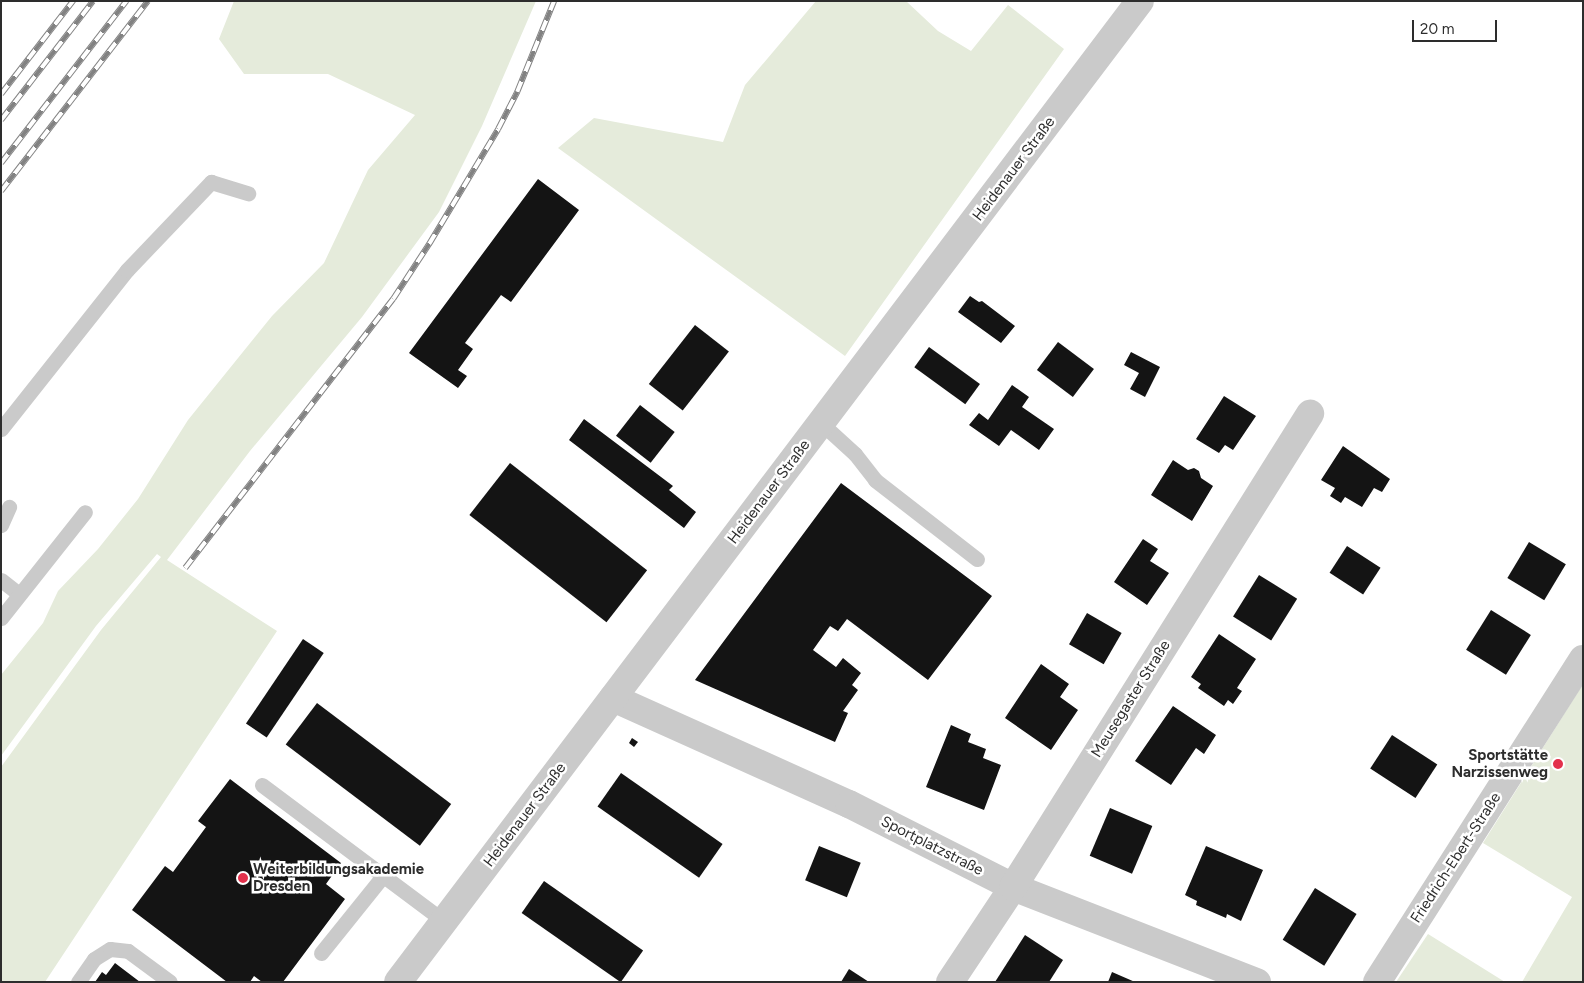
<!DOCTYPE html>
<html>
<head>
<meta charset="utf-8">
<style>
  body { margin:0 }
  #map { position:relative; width:1584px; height:983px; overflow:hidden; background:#fff; font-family:Figtree,sans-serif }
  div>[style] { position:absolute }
  .green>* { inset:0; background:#e5ebdb }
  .building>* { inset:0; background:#141414; transform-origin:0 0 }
  .service>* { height:15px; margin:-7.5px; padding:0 7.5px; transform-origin:7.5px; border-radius:7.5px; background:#cacaca }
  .minor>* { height:28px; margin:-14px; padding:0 14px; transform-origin:14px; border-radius:14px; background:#cacaca }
  .rail>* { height:5.5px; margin-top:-2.75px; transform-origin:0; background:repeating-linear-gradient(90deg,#fff 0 11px,#828282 0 22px); box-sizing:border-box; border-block:1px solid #828282 }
  .dots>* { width:14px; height:14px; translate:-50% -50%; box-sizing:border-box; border:2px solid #fff; border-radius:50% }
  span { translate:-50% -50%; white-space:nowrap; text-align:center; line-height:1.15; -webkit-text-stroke:5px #fff; paint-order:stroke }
  .street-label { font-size:15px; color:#2d2d2d }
  .poi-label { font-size:15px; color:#2d2d2d; font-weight:700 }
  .right { translate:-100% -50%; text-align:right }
  .left { translate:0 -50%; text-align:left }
  .frame { position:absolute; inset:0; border:2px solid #2d2d2d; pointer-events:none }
  .scale { position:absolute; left:1412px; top:20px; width:85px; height:22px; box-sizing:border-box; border:2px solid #2d2d2d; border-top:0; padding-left:6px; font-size:15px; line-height:18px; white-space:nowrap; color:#2d2d2d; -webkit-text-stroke:4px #fff; paint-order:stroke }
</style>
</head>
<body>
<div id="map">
  <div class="green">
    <div style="clip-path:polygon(234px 1px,536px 1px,482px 126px,439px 212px,362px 317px,250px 451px,167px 560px,277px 631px,45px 982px,1px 982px,1px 767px,101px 630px,161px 557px,157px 554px,96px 626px,1px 756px,1px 675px,43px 623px,58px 591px,98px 549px,138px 499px,188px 420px,272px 316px,324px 263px,368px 170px,415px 115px,328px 74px,244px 74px,219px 39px)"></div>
    <div style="clip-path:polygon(816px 1px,906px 1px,938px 31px,971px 51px,1008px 5px,1064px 49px,845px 356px,558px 148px,594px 118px,723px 142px,745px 85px)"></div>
    <div style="clip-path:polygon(1583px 684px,1583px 982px,1522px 982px,1572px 897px,1483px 843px)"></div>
    <div style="clip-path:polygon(1428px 934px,1505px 982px,1396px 982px)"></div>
  </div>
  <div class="building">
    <div style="clip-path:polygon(538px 179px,579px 210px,511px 302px,501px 295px,465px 343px,473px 349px,458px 370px,467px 376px,458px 388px,409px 353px)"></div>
    <div style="clip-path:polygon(970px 296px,979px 302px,982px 301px,1015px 326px,1001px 343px,958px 312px)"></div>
    <div style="left:695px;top:325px;width:43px;height:75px;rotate:38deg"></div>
    <div style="left:1058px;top:342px;width:45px;height:35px;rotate:37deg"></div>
    <div style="left:929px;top:347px;width:63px;height:25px;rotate:36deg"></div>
    <div style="clip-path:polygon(1131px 352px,1160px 367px,1145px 397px,1130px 389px,1139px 373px,1124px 365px)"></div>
    <div style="clip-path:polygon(1012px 385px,1029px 397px,1022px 407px,1054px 429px,1039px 450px,1011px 430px,999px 446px,969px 425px,979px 413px,988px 420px)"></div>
    <div style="clip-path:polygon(1224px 396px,1256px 416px,1233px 450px,1225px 445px,1219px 453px,1196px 439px)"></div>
    <div style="left:640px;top:405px;width:44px;height:39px;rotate:38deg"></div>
    <div style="clip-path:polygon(584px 419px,673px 486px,669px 490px,696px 512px,684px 528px,569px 440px)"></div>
    <div style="clip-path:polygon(1343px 446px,1390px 479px,1382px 492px,1374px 488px,1362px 507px,1345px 497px,1341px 503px,1330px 496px,1335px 488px,1321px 480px)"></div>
    <div style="clip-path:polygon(1173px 460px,1188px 470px,1194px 468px,1199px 471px,1201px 478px,1213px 486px,1192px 521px,1151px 495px)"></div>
    <div style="left:510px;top:463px;width:174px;height:66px;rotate:38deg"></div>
    <div style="clip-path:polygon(841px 483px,992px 596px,928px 680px,847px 619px,838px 631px,830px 626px,813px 650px,836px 667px,843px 658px,861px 673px,852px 685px,858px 690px,843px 711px,848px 713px,835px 742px,695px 680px)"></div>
    <div style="clip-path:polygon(1143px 539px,1158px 549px,1150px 561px,1169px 573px,1147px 605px,1114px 582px)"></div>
    <div style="left:1529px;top:542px;width:43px;height:42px;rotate:31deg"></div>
    <div style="left:1347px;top:546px;width:40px;height:32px;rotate:33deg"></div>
    <div style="left:1259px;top:575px;width:45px;height:49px;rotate:32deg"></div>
    <div style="left:1491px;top:610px;width:47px;height:47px;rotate:32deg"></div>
    <div style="left:1087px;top:613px;width:40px;height:36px;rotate:30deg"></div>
    <div style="clip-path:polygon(1219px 634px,1256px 659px,1237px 688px,1242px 691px,1233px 704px,1228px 700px,1224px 706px,1198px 688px,1201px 684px,1191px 677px)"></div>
    <div style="left:303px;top:639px;width:25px;height:102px;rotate:34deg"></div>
    <div style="clip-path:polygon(1041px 664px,1069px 684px,1060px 697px,1078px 710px,1051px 750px,1005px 718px)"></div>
    <div style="left:317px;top:703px;width:168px;height:52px;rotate:37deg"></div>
    <div style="clip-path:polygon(1173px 706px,1216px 735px,1204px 754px,1196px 748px,1171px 785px,1135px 761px)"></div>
    <div style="clip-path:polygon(951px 725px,971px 734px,968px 742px,986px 749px,983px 758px,1001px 765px,984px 810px,926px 787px)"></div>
    <div style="left:1392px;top:735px;width:54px;height:40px;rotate:33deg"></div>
    <div style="clip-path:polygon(632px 738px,638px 742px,634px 747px,629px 743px)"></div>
    <div style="left:621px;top:773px;width:124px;height:41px;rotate:35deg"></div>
    <div style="clip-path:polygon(230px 779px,341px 863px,326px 884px,345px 899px,283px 982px,262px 982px,254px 976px,250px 982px,227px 982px,132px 910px,165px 866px,173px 872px,206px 827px,198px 821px)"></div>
    <div style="left:1110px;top:808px;width:46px;height:52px;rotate:23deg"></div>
    <div style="left:819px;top:846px;width:45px;height:37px;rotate:22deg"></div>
    <div style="clip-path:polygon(1206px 846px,1263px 870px,1241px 921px,1227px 914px,1226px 918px,1196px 905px,1197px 901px,1185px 895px)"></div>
    <div style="left:544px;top:881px;width:121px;height:39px;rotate:35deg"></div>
    <div style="left:1315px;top:888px;width:49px;height:61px;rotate:32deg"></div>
    <div style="clip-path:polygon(1025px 935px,1063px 960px,1049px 982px,995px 982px)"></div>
    <div style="clip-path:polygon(115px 963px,140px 982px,95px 982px,102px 972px,106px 975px)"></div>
    <div style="clip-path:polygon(849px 969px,869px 982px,841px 982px)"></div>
    <div style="clip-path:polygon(1112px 972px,1135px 982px,1108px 982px)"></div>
  </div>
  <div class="service">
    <div style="left:821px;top:423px;width:46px;rotate:42.4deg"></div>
    <div style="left:855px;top:454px;width:33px;rotate:52deg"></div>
    <div style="left:875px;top:480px;width:129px;rotate:37.8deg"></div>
    <div style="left:1px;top:429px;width:203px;rotate:-51.6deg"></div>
    <div style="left:127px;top:270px;width:122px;rotate:-46.3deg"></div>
    <div style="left:211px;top:182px;width:39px;rotate:17deg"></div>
    <div style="left:1px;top:525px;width:20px;rotate:-66deg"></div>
    <div style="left:1px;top:580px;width:23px;rotate:38deg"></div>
    <div style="left:1px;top:618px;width:135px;rotate:-51.6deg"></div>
    <div style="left:262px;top:785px;width:227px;rotate:36.8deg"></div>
    <div style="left:321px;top:953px;width:99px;rotate:-51.2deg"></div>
    <div style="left:78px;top:982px;width:28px;rotate:-55deg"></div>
    <div style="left:94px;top:959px;width:19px;rotate:-32deg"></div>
    <div style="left:110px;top:949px;width:18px;rotate:6deg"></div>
    <div style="left:128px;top:951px;width:52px;rotate:36.4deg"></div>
  </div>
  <div class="minor">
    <div style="left:613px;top:698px;width:259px;rotate:24.2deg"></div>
    <div style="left:849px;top:804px;width:184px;rotate:26.8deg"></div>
    <div style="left:1013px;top:887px;width:262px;rotate:21.3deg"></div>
    <div style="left:398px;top:982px;width:1230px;rotate:-52.9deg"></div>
    <div style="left:950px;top:982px;width:114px;rotate:-56.4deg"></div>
    <div style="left:1013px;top:887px;width:559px;rotate:-57.88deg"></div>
    <div style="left:1377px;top:982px;width:383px;rotate:-57.5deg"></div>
  </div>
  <div class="rail">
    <div style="left:1px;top:94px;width:118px;rotate:-52.3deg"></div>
    <div style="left:1px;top:120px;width:150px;rotate:-52.3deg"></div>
    <div style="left:1px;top:163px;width:205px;rotate:-52.3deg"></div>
    <div style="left:1px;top:191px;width:240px;rotate:-52.3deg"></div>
    <div style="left:185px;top:568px;width:340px;rotate:-52.3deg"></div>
    <div style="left:393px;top:299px;width:66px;rotate:-56.8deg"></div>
    <div style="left:429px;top:244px;width:134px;rotate:-59deg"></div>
    <div style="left:498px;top:129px;width:42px;rotate:-62.8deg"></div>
    <div style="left:517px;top:92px;width:98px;rotate:-67.9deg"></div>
  </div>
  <div class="dots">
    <div style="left:1558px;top:764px;background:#e3314c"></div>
    <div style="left:243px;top:878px;background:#e3314c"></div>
  </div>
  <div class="street-label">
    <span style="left:1014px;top:169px;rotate:-53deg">Heidenauer Straße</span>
    <span style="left:769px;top:492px;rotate:-53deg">Heidenauer Straße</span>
    <span style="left:1131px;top:699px;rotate:-58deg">Meusegaster Straße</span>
    <span style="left:525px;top:815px;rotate:-53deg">Heidenauer Straße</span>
    <span style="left:932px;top:846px;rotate:27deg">Sportplatzstraße</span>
    <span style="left:1456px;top:858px;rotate:-57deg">Friedrich-Ebert-Straße</span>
  </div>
  <div class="poi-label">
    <span class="right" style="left:1548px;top:764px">Sportstätte<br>Narzissenweg</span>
    <span class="left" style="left:253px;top:878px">Weiterbildungsakademie<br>Dresden</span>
  </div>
  <div class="frame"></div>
  <div class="scale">20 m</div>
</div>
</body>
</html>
